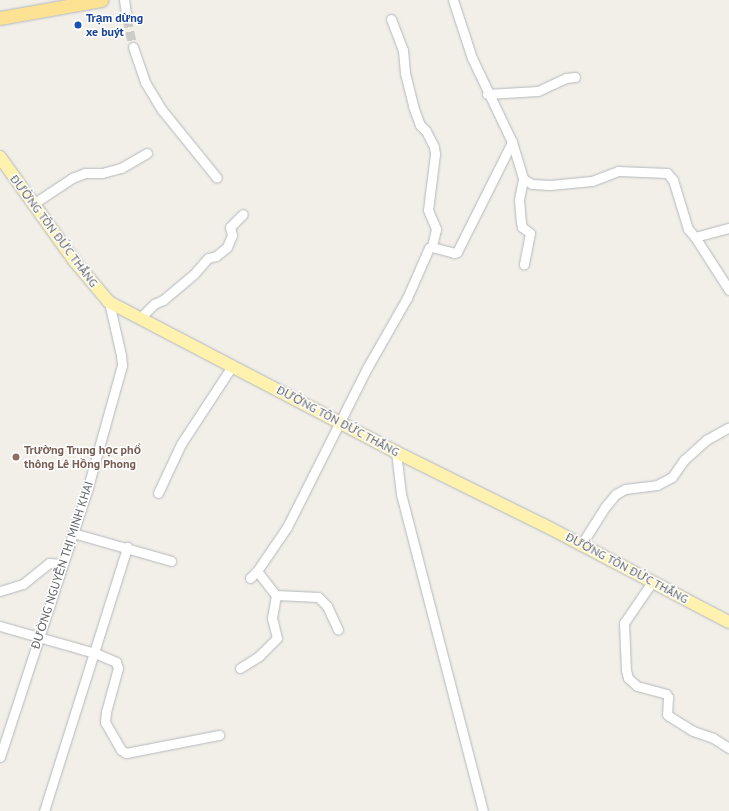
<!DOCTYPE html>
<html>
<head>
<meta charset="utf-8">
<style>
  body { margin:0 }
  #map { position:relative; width:729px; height:811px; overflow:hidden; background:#f1efe8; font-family:"PT Sans",sans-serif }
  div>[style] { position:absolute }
  .minor-tunnel>* { height:9px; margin-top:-4.5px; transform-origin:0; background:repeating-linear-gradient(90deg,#ccccc8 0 9px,transparent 0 13.5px) }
  .roads { filter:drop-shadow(0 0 1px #b5b8bc) drop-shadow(0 0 1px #b5b8bc) }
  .minor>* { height:9px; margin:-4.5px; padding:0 4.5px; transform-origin:4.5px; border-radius:4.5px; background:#fff }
  .major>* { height:12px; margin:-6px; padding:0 6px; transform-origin:6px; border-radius:6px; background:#fff2af }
  .highway>* { height:13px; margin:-6.5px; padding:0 6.5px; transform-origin:6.5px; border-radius:6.5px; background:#fde293 }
  .dots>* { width:11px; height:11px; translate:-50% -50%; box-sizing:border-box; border:2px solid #fff; border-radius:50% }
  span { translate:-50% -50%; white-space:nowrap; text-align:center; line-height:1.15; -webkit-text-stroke:3px #fff; paint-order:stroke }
  .transit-label { font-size:12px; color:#164399; font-weight:700 }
  .left { translate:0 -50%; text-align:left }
  .street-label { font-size:12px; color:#5f6368 }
  .education-label { font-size:12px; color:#785e54; font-weight:700 }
</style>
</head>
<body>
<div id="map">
  <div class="minor-tunnel">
    <div style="left:127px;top:18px;width:30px;rotate:78deg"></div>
  </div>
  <div class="roads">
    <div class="minor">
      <div style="left:124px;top:0;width:18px;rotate:81deg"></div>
      <div style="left:453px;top:0;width:61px;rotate:71.9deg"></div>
      <div style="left:472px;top:58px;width:93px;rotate:64.5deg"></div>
      <div style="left:512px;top:142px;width:39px;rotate:73deg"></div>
      <div style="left:523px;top:179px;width:10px;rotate:29deg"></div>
      <div style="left:532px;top:184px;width:18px;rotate:3deg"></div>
      <div style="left:550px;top:185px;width:42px;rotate:-5.4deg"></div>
      <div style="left:592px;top:181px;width:28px;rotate:-21deg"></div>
      <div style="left:618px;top:171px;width:49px;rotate:2.3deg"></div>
      <div style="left:667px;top:173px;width:9px;rotate:49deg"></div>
      <div style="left:673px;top:180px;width:51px;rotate:73deg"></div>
      <div style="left:688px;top:229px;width:11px;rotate:49deg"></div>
      <div style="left:695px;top:237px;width:63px;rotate:57.3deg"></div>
      <div style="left:391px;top:19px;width:33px;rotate:69deg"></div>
      <div style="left:403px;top:50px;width:23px;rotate:85deg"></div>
      <div style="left:405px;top:73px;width:34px;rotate:76deg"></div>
      <div style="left:413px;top:106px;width:20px;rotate:70deg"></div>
      <div style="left:420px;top:125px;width:8px;rotate:45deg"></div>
      <div style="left:426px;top:131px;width:18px;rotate:63deg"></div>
      <div style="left:434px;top:147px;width:7px;rotate:82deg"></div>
      <div style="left:435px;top:154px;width:56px;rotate:97.1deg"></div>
      <div style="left:428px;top:210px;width:21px;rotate:67deg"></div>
      <div style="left:436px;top:229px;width:18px;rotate:103deg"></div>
      <div style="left:133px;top:47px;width:37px;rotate:71deg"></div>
      <div style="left:145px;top:82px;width:33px;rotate:59deg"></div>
      <div style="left:162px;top:110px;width:87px;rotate:51deg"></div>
      <div style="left:487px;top:94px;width:51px;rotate:-3.4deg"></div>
      <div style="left:538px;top:91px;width:31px;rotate:-25deg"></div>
      <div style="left:566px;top:78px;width:9px;rotate:-6deg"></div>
      <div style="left:523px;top:179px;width:21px;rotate:101deg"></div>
      <div style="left:519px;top:200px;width:22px;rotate:85deg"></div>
      <div style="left:521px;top:222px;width:5px;rotate:79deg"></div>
      <div style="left:522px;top:227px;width:10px;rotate:37deg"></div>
      <div style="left:530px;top:233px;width:32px;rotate:101deg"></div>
      <div style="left:33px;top:204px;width:47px;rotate:-33.7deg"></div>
      <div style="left:72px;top:178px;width:14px;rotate:-21deg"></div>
      <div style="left:85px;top:173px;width:17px"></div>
      <div style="left:102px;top:173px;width:20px;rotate:-15deg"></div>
      <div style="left:121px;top:168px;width:30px;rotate:-30deg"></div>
      <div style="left:695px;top:237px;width:35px;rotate:-15deg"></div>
      <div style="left:140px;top:318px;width:20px;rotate:-45deg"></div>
      <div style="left:154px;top:304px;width:10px;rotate:-24deg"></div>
      <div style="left:163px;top:300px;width:40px;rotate:-40deg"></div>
      <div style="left:194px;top:274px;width:21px;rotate:-49deg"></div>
      <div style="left:208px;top:258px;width:8px;rotate:-14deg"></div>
      <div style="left:216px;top:256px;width:14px;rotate:-39deg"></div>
      <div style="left:227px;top:247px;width:13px;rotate:-67deg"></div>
      <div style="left:232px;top:235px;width:8px;rotate:-104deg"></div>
      <div style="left:230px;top:227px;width:18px;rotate:-45deg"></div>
      <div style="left:396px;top:452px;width:42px;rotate:83.2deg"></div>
      <div style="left:401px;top:494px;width:327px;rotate:75.5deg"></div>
      <div style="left:158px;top:493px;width:54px;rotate:-64.9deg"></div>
      <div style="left:181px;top:444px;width:93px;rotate:-56.8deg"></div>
      <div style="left:73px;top:533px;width:102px;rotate:15.9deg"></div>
      <div style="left:581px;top:545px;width:45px;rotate:-57.7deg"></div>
      <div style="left:605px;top:507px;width:17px;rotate:-50deg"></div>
      <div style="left:616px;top:494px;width:10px;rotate:-29deg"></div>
      <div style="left:625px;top:489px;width:32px;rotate:-7deg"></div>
      <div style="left:657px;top:485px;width:17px;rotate:-28deg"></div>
      <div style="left:672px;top:477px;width:21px;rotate:-55deg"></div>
      <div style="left:684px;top:460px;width:30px;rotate:-42deg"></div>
      <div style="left:706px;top:440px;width:26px;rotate:-29deg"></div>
      <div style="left:257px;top:571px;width:31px;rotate:52deg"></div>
      <div style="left:250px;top:578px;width:10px;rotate:-45deg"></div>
      <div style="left:257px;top:571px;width:53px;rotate:-55.7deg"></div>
      <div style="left:287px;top:527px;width:178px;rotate:-63.3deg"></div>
      <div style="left:367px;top:368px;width:81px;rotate:-60.3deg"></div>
      <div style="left:407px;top:298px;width:55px;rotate:-66.3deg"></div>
      <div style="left:429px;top:248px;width:3px;rotate:-18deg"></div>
      <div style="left:432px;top:247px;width:23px;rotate:15deg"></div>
      <div style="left:454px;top:253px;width:3px;rotate:-18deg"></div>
      <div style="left:457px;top:252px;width:123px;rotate:-63.4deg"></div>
      <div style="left:652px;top:582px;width:50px;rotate:124.3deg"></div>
      <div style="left:624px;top:623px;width:47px;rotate:87.6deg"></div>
      <div style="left:626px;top:670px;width:8px;rotate:76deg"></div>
      <div style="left:628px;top:678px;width:12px;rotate:42deg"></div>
      <div style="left:637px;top:686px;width:30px;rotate:15deg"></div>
      <div style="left:666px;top:694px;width:4px;rotate:56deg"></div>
      <div style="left:668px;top:697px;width:17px;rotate:93deg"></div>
      <div style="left:667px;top:714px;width:3px;rotate:45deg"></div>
      <div style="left:669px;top:716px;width:28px;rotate:32deg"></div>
      <div style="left:693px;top:731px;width:21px;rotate:19deg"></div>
      <div style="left:713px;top:738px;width:19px;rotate:32deg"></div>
      <div style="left:0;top:591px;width:24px;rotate:-17deg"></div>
      <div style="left:23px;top:584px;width:33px;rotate:-39deg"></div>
      <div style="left:49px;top:563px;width:14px;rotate:4deg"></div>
      <div style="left:276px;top:595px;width:42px;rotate:2.7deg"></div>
      <div style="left:318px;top:597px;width:13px;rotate:45deg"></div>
      <div style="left:327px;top:606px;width:26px;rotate:65deg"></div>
      <div style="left:0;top:626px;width:99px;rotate:15.9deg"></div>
      <div style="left:95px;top:653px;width:23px;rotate:23deg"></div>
      <div style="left:116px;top:662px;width:6px;rotate:72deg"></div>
      <div style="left:118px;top:668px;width:46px;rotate:105.3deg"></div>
      <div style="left:106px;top:712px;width:10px;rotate:96deg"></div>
      <div style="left:105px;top:722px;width:32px;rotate:60deg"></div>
      <div style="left:121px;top:750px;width:6px;rotate:31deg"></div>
      <div style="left:126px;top:753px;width:95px;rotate:-11deg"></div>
      <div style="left:240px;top:668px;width:22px;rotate:-32deg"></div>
      <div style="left:259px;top:656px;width:25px;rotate:-45deg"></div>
      <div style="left:277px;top:638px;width:21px;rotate:-104deg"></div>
      <div style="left:272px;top:618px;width:23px;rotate:-80deg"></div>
      <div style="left:0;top:757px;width:284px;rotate:-71.9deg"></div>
      <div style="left:88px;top:487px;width:127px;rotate:-74.4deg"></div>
      <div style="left:122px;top:365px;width:10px;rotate:-96deg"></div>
      <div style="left:121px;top:355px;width:54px;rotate:-102.8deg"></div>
      <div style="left:44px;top:811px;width:277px;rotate:-72.5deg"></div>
    </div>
    <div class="major">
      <div style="left:0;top:157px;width:130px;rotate:54.4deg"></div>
      <div style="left:76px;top:263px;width:51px;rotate:49.8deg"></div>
      <div style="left:109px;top:302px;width:324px;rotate:27.6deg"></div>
      <div style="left:396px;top:452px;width:165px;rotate:26.3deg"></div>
      <div style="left:544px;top:525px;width:209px;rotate:27.7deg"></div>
    </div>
    <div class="highway">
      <div style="left:0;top:18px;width:103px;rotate:-10.1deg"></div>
    </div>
  </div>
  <div class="dots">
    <div style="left:78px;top:25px;background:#1a4fb4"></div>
    <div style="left:16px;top:457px;background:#8d6e63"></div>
  </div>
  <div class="transit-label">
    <span class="left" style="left:86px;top:25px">Trạm dừng<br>xe buýt</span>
  </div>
  <div class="street-label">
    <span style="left:54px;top:231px;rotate:53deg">ĐƯỜNG TÔN ĐỨC THẮNG</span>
    <span style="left:338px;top:421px;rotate:28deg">ĐƯỜNG TÔN ĐỨC THẮNG</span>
    <span style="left:62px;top:565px;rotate:-72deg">ĐƯỜNG NGUYỄN THỊ MINH KHAI</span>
    <span style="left:627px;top:568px;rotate:28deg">ĐƯỜNG TÔN ĐỨC THẮNG</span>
  </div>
  <div class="education-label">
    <span class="left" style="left:24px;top:457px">Trường Trung học phổ<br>thông Lê Hồng Phong</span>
  </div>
</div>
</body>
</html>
